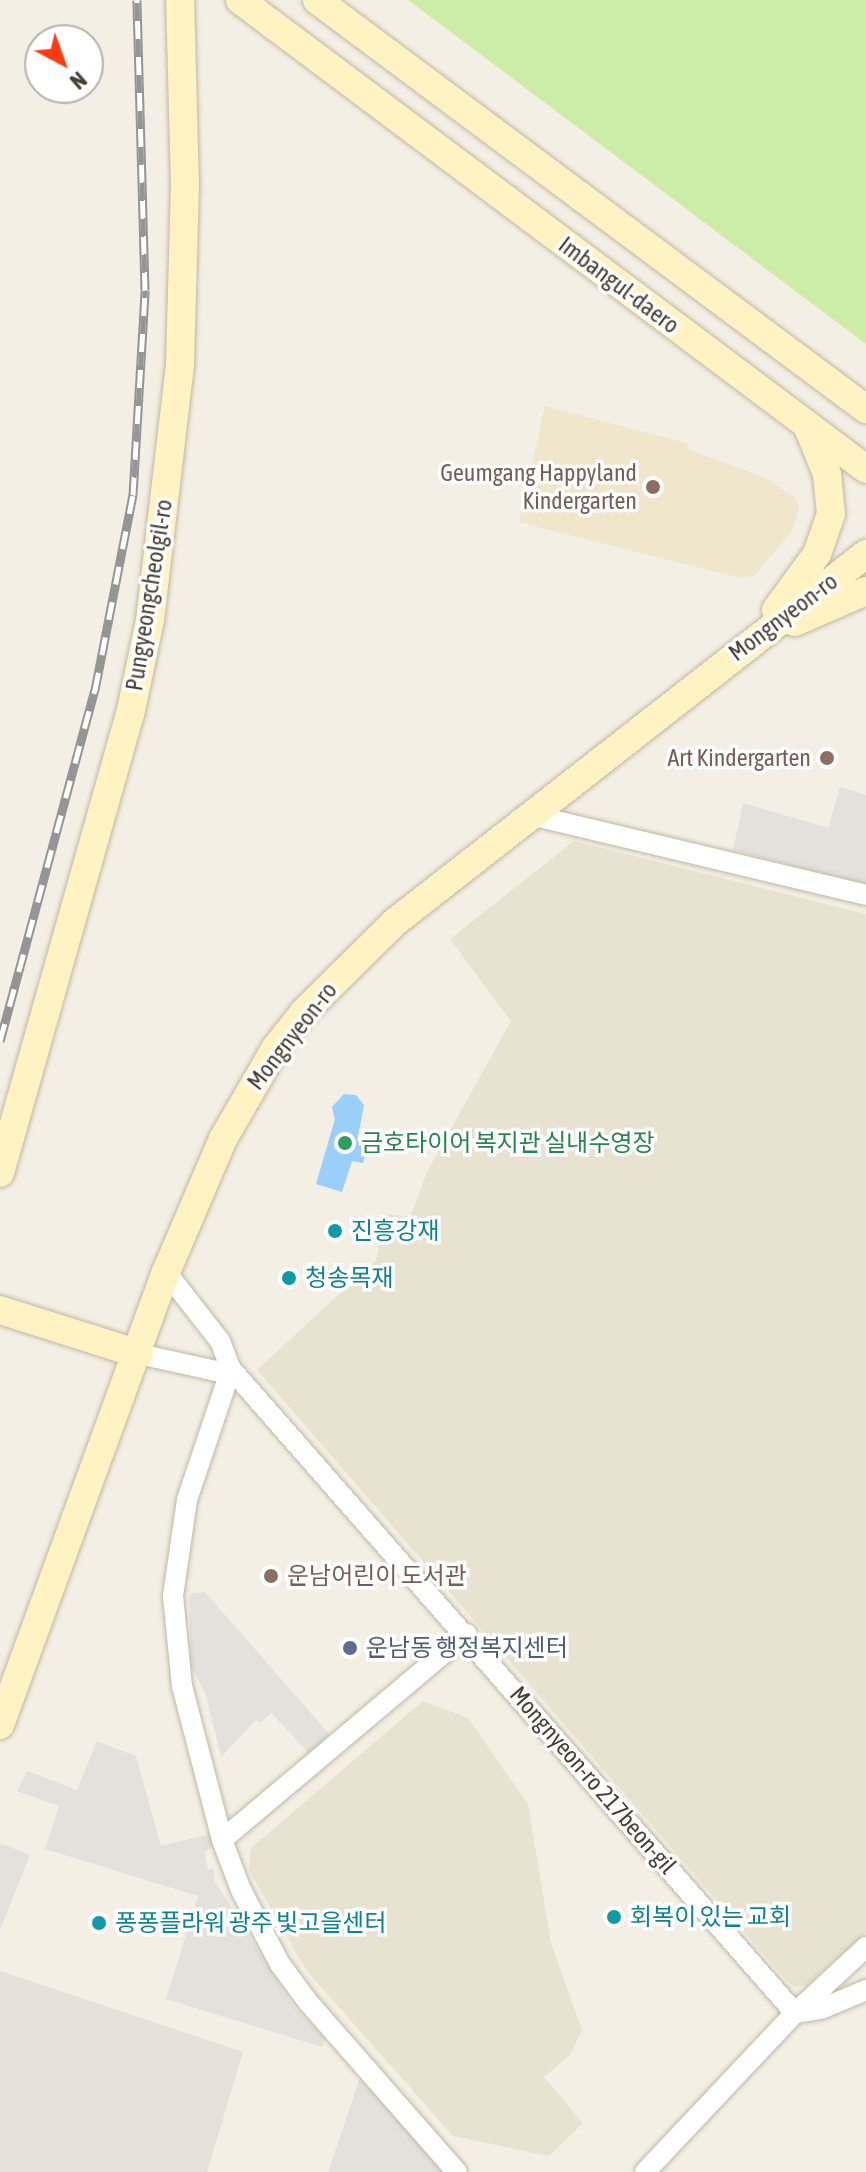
<!DOCTYPE html>
<html>
<head>
<meta charset="utf-8">
<style>
  body { margin:0 }
  #map { position:relative; width:866px; height:2172px; overflow:hidden; background:#f4efe4; font-family:"Asap Condensed","Noto Sans KR",sans-serif }
  div>[style] { position:absolute }
  .residential>* { inset:0; background:#e8e2d1 }
  .industrial>* { inset:0; background:#e6e0d9 }
  .education>* { inset:0; background:#efe6cc }
  .green>* { inset:0; background:#cceda8 }
  .parking>* { inset:0; background:#e4e1dd }
  .water>* { inset:0; background:#99cff8 }
  .roads { filter:drop-shadow(0 0 2px #c0b8a5) drop-shadow(0 0 2px #c0b8a5) }
  .street>* { height:20px; margin:-10px; padding:0 10px; transform-origin:10px; border-radius:10px; background:#fff }
  .secondary>* { height:28px; margin:-14px; padding:0 14px; transform-origin:14px; border-radius:14px; background:#fff2c3 }
  .rail>* { height:9px; margin-top:-4.5px; transform-origin:0; background:repeating-linear-gradient(90deg,#fff 0 18px,#959595 0 36px); box-sizing:border-box; border-block:2px solid #959595 }
  .dots>* { width:22px; height:22px; translate:-50% -50%; box-sizing:border-box; border:4px solid #fff; border-radius:50% }
  span { translate:-50% -50%; white-space:nowrap; text-align:center; line-height:1.15; -webkit-text-stroke:7px #fff; paint-order:stroke }
  .street-label { font-size:24px; color:#473f33 }
  .education-label { font-size:24px; color:#785e54 }
  .right { translate:-100% -50%; text-align:right }
  .left { translate:0 -50%; text-align:left }
  .leisure-label { font-size:24px; color:#27864d }
  .culture-label { font-size:24px; color:#0d838f }
  .service-label { font-size:24px; color:#4e5e75 }
  .north { position:absolute; left:24px; top:24px; width:80px; height:80px; box-sizing:border-box; background:#fff; border:2px solid #b5b2ad; border-radius:50%; rotate:139deg; font-size:22px; font-weight:700; line-height:32px; text-align:center; color:#473f33 }
  .north::after { content:''; display:block; margin:auto; width:28px; height:36px; background:#ff3a10; clip-path:polygon(50% 0,100% 100%,50% 72%,0 100%) }
</style>
</head>
<body>
<div id="map">
  <div class="residential">
    <div style="clip-path:polygon(574px 841px,866px 914px,866px 1933px,807px 1985px,794px 1987px,785px 1979px,257px 1370px,376px 1260px,386px 1214px,410px 1217px,427px 1172px,511px 1021px,450px 939px)"></div>
    <div style="clip-path:polygon(423px 1701px,468px 1718px,528px 1804px,551px 1943px,582px 2030px,570px 2055px,544px 2077px,583px 2123px,549px 2156px,453px 2136px,306px 1970px,249px 1870px,251px 1848px)"></div>
  </div>
  <div class="industrial">
    <div style="clip-path:polygon(0 1971px,243px 2052px,207px 2172px,0 2172px)"></div>
  </div>
  <div class="education">
    <div style="clip-path:polygon(545px 406px,687px 443px,690px 450px,764px 477px,794px 497px,799px 507px,793px 530px,754px 576px,740px 578px,519px 522px)"></div>
  </div>
  <div class="green">
    <div style="clip-path:polygon(408px 0,866px 0,866px 344px)"></div>
  </div>
  <div class="parking">
    <div style="clip-path:polygon(840px 787px,866px 795px,866px 884px,733px 850px,743px 803px,828px 828px)"></div>
    <div style="clip-path:polygon(205px 1592px,330px 1735px,309px 1753px,271px 1713px,260px 1723px,256px 1720px,221px 1757px,206px 1695px,191px 1666px,189px 1594px)"></div>
    <div style="clip-path:polygon(97px 1741px,136px 1756px,161px 1846px,210px 1834px,213px 1846px,205px 1852px,208px 1870px,214px 1868px,214px 1880px,295px 2008px,326px 2038px,322px 2047px,166px 1999px,198px 1896px,45px 1849px,59px 1806px,17px 1791px,27px 1771px,77px 1790px)"></div>
    <div style="clip-path:polygon(0 1843px,30px 1855px,0 1930px)"></div>
    <div style="clip-path:polygon(360px 2078px,445px 2172px,328px 2172px)"></div>
  </div>
  <div class="water">
    <div style="clip-path:polygon(344px 1094px,356px 1095px,364px 1105px,357px 1141px,369px 1144px,363px 1163px,352px 1161px,342px 1192px,316px 1184px,335px 1119px,332px 1107px)"></div>
  </div>
  <div class="roads">
    <div class="street">
      <div style="left:527px;top:814px;width:349px;rotate:13.4deg"></div>
      <div style="left:166px;top:1272px;width:88px;rotate:52deg"></div>
      <div style="left:220px;top:1341px;width:30px;rotate:69deg"></div>
      <div style="left:231px;top:1369px;width:856px;rotate:48.79deg"></div>
      <div style="left:139px;top:1354px;width:79px;rotate:12.4deg"></div>
      <div style="left:216px;top:1371px;width:15px;rotate:-8deg"></div>
      <div style="left:231px;top:1369px;width:138px;rotate:108.6deg"></div>
      <div style="left:187px;top:1500px;width:97px;rotate:98.3deg"></div>
      <div style="left:173px;top:1596px;width:90px;rotate:84.3deg"></div>
      <div style="left:182px;top:1686px;width:159px;rotate:75.4deg"></div>
      <div style="left:222px;top:1840px;width:53px;rotate:69.2deg"></div>
      <div style="left:241px;top:1890px;width:84px;rotate:62.2deg"></div>
      <div style="left:280px;top:1964px;width:47px;rotate:53.6deg"></div>
      <div style="left:308px;top:2002px;width:226px;rotate:48.8deg"></div>
      <div style="left:222px;top:1840px;width:320px;rotate:-40.1deg"></div>
      <div style="left:795px;top:2013px;width:26px;rotate:-9deg"></div>
      <div style="left:821px;top:2009px;width:49px;rotate:-22.9deg"></div>
      <div style="left:645px;top:2172px;width:219px;rotate:-46.7deg"></div>
      <div style="left:795px;top:2013px;width:97px;rotate:-42.9deg"></div>
    </div>
    <div class="secondary">
      <div style="left:240px;top:0;width:782px;rotate:36.84deg"></div>
      <div style="left:317px;top:0;width:685px;rotate:36.69deg"></div>
      <div style="left:776px;top:610px;width:69px;rotate:-53.8deg"></div>
      <div style="left:817px;top:554px;width:42px;rotate:-70.7deg"></div>
      <div style="left:831px;top:514px;width:40px;rotate:-95.7deg"></div>
      <div style="left:827px;top:474px;width:53px;rotate:-112.2deg"></div>
      <div style="left:795px;top:622px;width:77px;rotate:-23.6deg"></div>
      <div style="left:0;top:1173px;width:476px;rotate:-74.2deg"></div>
      <div style="left:130px;top:715px;width:97px;rotate:-78.1deg"></div>
      <div style="left:150px;top:620px;width:259px;rotate:-83.3deg"></div>
      <div style="left:180px;top:363px;width:176px;rotate:-88.4deg"></div>
      <div style="left:185px;top:187px;width:187px;rotate:-91.5deg"></div>
      <div style="left:0;top:1310px;width:146px;rotate:17.6deg"></div>
      <div style="left:0;top:1725px;width:482px;rotate:-69.9deg"></div>
      <div style="left:166px;top:1272px;width:145px;rotate:-66.8deg"></div>
      <div style="left:223px;top:1139px;width:104px;rotate:-60deg"></div>
      <div style="left:275px;top:1049px;width:47px;rotate:-51.9deg"></div>
      <div style="left:304px;top:1012px;width:128px;rotate:-44.7deg"></div>
      <div style="left:395px;top:922px;width:598px;rotate:-38deg"></div>
    </div>
  </div>
  <div class="rail">
    <div style="left:0;top:1041px;width:364px;rotate:-74.9deg"></div>
    <div style="left:95px;top:690px;width:199px;rotate:-79deg"></div>
    <div style="left:133px;top:495px;width:205px;rotate:-86.6deg"></div>
    <div style="left:145px;top:290px;width:290px;rotate:-91.6deg"></div>
  </div>
  <div class="dots">
    <div style="left:653px;top:487px;background:#8d6e63"></div>
    <div style="left:827px;top:758px;background:#8d6e63"></div>
    <div style="left:345px;top:1143px;background:#2e9e5b"></div>
    <div style="left:335px;top:1231px;background:#0f9aa8"></div>
    <div style="left:289px;top:1278px;background:#0f9aa8"></div>
    <div style="left:271px;top:1576px;background:#8d6e63"></div>
    <div style="left:350px;top:1648px;background:#5c6f8a"></div>
    <div style="left:614px;top:1917px;background:#0f9aa8"></div>
    <div style="left:99px;top:1923px;background:#0f9aa8"></div>
  </div>
  <div class="street-label">
    <span style="left:619px;top:285px;rotate:37deg">Imbangul-daero</span>
    <span style="left:149px;top:595px;rotate:-81deg">Pungyeongcheolgil-ro</span>
    <span style="left:783px;top:617px;rotate:-37deg">Mongnyeon-ro</span>
    <span style="left:292px;top:1036px;rotate:-52deg">Mongnyeon-ro</span>
    <span style="left:593px;top:1780px;rotate:49deg">Mongnyeon-ro 217beon-gil</span>
  </div>
  <div class="education-label">
    <span class="right" style="left:637px;top:487px">Geumgang Happyland<br>Kindergarten</span>
    <span class="right" style="left:811px;top:758px">Art Kindergarten</span>
    <span class="left" style="left:287px;top:1576px">운남어린이 도서관</span>
  </div>
  <div class="leisure-label">
    <span class="left" style="left:361px;top:1143px">금호타이어 복지관 실내수영장</span>
  </div>
  <div class="culture-label">
    <span class="left" style="left:351px;top:1231px">진흥강재</span>
    <span class="left" style="left:305px;top:1278px">청송목재</span>
    <span class="left" style="left:630px;top:1917px">회복이 있는 교회</span>
    <span class="left" style="left:115px;top:1923px">퐁퐁플라워 광주 빛고을센터</span>
  </div>
  <div class="service-label">
    <span class="left" style="left:366px;top:1648px">운남동 행정복지센터</span>
  </div>
  <div class="north">N</div>
</div>
</body>
</html>
